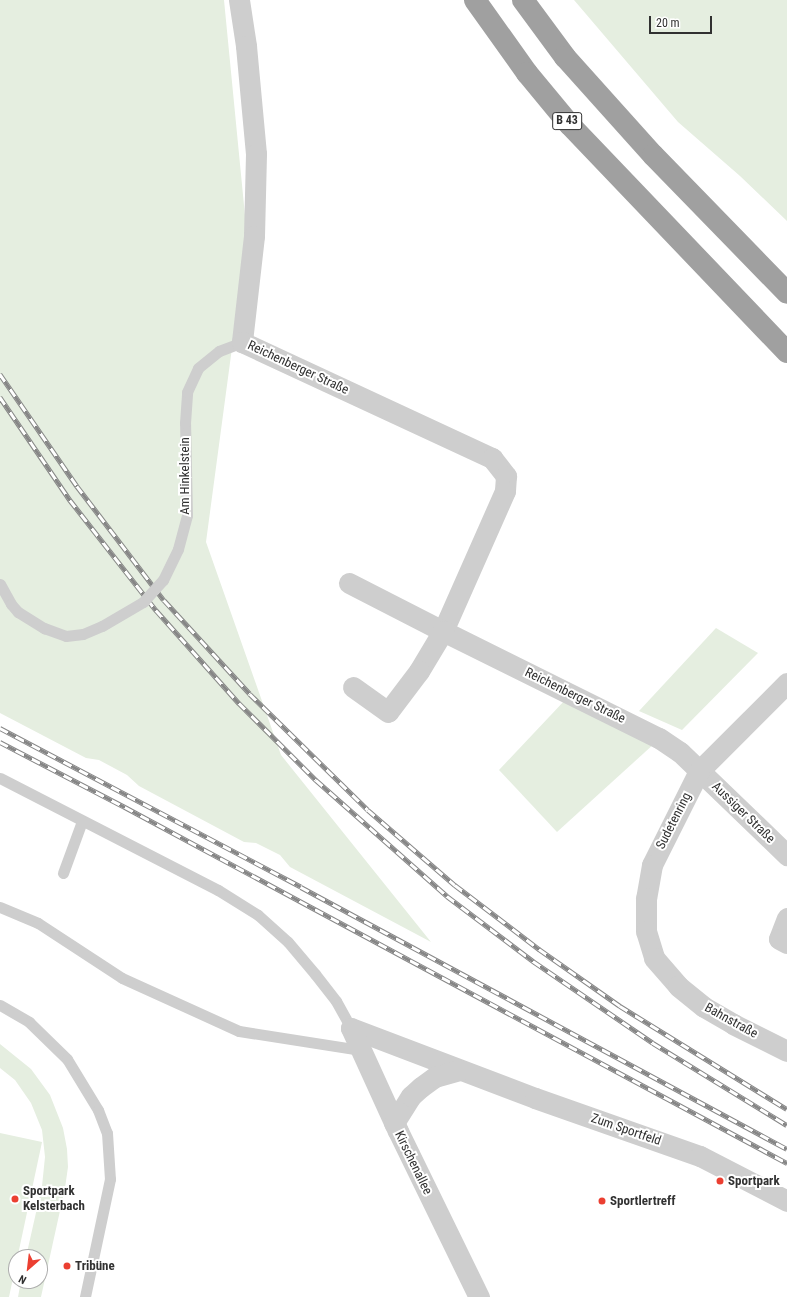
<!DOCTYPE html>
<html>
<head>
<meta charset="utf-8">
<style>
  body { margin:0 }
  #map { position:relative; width:787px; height:1297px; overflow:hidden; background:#fff; font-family:"Roboto Condensed",sans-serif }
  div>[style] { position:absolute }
  .green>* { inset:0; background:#e5eee0 }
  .service>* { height:11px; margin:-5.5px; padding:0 5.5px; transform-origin:5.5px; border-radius:5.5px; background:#cecece }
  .minor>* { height:21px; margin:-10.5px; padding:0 10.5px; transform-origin:10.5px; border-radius:10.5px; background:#cecece }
  .trunk>* { height:22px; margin:-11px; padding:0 11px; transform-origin:11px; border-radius:11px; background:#a0a0a0 }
  .rail>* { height:4.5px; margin-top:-2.25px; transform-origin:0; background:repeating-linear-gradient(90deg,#fff 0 9px,#868686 0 18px); box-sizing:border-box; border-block:1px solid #868686 }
  .service-bridge>* { height:11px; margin:-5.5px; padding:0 5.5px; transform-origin:5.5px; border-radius:5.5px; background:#cecece }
  .dots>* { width:11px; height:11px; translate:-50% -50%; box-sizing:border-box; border:2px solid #fff; border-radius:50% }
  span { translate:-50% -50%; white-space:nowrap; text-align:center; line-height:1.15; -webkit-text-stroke:4px #fff; paint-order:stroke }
  .shield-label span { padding:1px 3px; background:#fff; border:1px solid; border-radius:3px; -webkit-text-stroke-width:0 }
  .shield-label { font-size:12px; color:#313131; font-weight:700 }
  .street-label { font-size:13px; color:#313131 }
  .poi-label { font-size:13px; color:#313131; font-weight:700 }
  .left { translate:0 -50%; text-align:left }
  .north { position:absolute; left:8px; top:1249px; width:40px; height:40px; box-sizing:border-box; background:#fff; border:1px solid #adadad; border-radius:50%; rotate:208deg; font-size:11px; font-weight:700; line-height:16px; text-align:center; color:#313131 }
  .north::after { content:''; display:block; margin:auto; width:14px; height:18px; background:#eb3f31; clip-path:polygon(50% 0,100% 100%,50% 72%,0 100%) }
  .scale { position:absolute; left:649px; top:16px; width:63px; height:18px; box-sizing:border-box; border:2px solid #313131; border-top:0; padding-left:5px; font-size:12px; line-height:14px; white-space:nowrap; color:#313131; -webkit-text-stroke:3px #fff; paint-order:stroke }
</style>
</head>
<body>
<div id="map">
  <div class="green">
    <div style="clip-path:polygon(0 0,224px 0,247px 236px,206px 542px,281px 755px,431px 942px,290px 867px,280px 855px,256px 843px,244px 842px,139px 786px,127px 775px,99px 760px,86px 758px,0 713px)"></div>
    <div style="clip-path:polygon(574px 0,787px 0,787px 221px,740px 176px,678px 122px)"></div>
    <div style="clip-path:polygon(716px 628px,758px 653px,682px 730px,639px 711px)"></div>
    <div style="clip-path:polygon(566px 699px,655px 743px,557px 832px,499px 770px)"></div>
    <div style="clip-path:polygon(0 1044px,31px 1069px,50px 1095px,63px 1128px,67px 1149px,68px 1167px,65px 1188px,41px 1297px,18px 1297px,21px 1281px,40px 1281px,40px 1257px,26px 1257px,42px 1186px,45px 1157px,42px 1130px,31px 1103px,15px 1080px,0 1068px)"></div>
    <div style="clip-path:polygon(0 1133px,42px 1142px,9px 1297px,0 1297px)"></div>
  </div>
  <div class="service">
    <div style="left:178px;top:549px;width:35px;rotate:-75deg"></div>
    <div style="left:187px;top:515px;width:92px;rotate:-91.2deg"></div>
    <div style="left:185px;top:423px;width:31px;rotate:-86deg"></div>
    <div style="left:187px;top:392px;width:26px;rotate:-65deg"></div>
    <div style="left:198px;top:368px;width:27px;rotate:-39deg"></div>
    <div style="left:219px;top:351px;width:25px;rotate:-21deg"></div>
    <div style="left:0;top:584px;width:23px;rotate:61deg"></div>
    <div style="left:11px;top:604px;width:11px;rotate:49deg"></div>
    <div style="left:18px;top:612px;width:31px;rotate:32deg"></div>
    <div style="left:44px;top:628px;width:23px;rotate:20deg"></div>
    <div style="left:66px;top:636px;width:17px;rotate:-7deg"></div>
    <div style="left:83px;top:634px;width:21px;rotate:-23deg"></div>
    <div style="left:0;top:778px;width:245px;rotate:27.2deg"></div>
    <div style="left:218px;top:890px;width:47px;rotate:32deg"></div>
    <div style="left:258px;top:915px;width:40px;rotate:42deg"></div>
    <div style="left:288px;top:942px;width:42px;rotate:49.8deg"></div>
    <div style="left:315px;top:974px;width:34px;rotate:52deg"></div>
    <div style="left:336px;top:1001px;width:31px;rotate:61deg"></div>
    <div style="left:63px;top:873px;width:55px;rotate:-69.9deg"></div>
    <div style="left:0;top:907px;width:41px;rotate:22.8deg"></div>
    <div style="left:38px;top:923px;width:100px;rotate:33.2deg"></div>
    <div style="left:122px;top:978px;width:128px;rotate:24.4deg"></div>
    <div style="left:239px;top:1031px;width:122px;rotate:8.9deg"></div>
    <div style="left:0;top:1005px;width:34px;rotate:30deg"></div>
    <div style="left:29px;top:1022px;width:53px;rotate:44.2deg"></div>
    <div style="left:67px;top:1059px;width:60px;rotate:58.7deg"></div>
    <div style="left:98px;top:1110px;width:25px;rotate:69deg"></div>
    <div style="left:107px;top:1133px;width:46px;rotate:86.3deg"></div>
    <div style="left:110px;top:1179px;width:121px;rotate:102deg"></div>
  </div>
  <div class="minor">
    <div style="left:239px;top:0;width:47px;rotate:81.3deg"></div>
    <div style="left:246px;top:46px;width:108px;rotate:84.7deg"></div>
    <div style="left:256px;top:154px;width:82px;rotate:91.4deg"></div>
    <div style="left:254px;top:236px;width:107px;rotate:96.5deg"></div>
    <div style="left:242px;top:342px;width:276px;rotate:24.9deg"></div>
    <div style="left:492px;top:458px;width:23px;rotate:52deg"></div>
    <div style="left:506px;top:476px;width:15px;rotate:94deg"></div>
    <div style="left:505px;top:491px;width:153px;rotate:113.9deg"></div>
    <div style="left:443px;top:631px;width:241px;rotate:26.4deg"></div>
    <div style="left:659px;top:738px;width:25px;rotate:34deg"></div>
    <div style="left:680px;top:752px;width:149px;rotate:43.9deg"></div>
    <div style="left:349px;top:583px;width:106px;rotate:27.1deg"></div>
    <div style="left:443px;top:631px;width:47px;rotate:121deg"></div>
    <div style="left:419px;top:671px;width:51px;rotate:127.1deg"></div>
    <div style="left:388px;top:712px;width:43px;rotate:-144.5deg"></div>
    <div style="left:787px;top:683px;width:124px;rotate:135deg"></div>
    <div style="left:699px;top:771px;width:105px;rotate:116.6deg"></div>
    <div style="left:652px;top:865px;width:34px;rotate:100deg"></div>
    <div style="left:646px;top:898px;width:33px;rotate:90deg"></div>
    <div style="left:646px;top:931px;width:28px;rotate:73deg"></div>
    <div style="left:654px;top:958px;width:37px;rotate:49deg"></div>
    <div style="left:678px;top:986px;width:33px;rotate:39deg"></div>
    <div style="left:704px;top:1007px;width:34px;rotate:30deg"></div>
    <div style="left:733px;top:1024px;width:60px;rotate:26.6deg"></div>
    <div style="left:787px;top:918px;width:22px;rotate:111deg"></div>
    <div style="left:779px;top:939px;width:9px;rotate:27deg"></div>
    <div style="left:351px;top:1028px;width:197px;rotate:20.8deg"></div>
    <div style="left:535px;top:1098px;width:175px;rotate:19.4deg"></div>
    <div style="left:700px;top:1156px;width:98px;rotate:27.3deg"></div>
    <div style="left:351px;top:1028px;width:113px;rotate:65.5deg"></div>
    <div style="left:398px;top:1131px;width:185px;rotate:64deg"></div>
    <div style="left:394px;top:1123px;width:32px;rotate:-58deg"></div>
    <div style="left:411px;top:1096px;width:13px;rotate:-42deg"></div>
    <div style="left:421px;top:1087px;width:17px;rotate:-36deg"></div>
    <div style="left:435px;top:1077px;width:25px;rotate:-16deg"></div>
  </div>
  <div class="trunk">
    <div style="left:475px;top:0;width:90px;rotate:54.5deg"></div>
    <div style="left:527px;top:73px;width:67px;rotate:50.4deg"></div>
    <div style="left:570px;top:125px;width:314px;rotate:46.3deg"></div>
    <div style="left:523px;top:0;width:71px;rotate:53.6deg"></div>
    <div style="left:565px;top:57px;width:132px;rotate:48.1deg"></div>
    <div style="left:653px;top:155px;width:192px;rotate:45.8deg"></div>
  </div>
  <div class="rail">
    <div style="left:0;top:374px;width:136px;rotate:55.5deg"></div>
    <div style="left:77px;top:486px;width:143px;rotate:52.7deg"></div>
    <div style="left:164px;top:600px;width:127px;rotate:47.5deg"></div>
    <div style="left:250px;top:694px;width:165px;rotate:44.5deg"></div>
    <div style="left:368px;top:810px;width:115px;rotate:40.8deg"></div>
    <div style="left:455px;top:885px;width:106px;rotate:37.3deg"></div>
    <div style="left:539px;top:949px;width:99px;rotate:35.1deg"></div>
    <div style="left:620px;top:1006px;width:196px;rotate:31.7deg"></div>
    <div style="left:0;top:397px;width:125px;rotate:55.8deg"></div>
    <div style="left:70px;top:500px;width:140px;rotate:52deg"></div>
    <div style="left:156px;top:610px;width:125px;rotate:48.3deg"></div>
    <div style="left:239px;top:703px;width:109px;rotate:45deg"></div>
    <div style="left:316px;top:780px;width:175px;rotate:41.5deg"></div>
    <div style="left:447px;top:896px;width:108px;rotate:37.1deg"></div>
    <div style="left:533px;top:961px;width:145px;rotate:34.3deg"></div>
    <div style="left:653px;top:1043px;width:157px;rotate:31.5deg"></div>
    <div style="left:0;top:728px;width:340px;rotate:27.8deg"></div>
    <div style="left:301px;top:887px;width:552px;rotate:28.33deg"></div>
    <div style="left:0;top:742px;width:141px;rotate:27.5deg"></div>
    <div style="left:125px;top:807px;width:752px;rotate:28.27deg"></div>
  </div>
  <div class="service-bridge">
    <div style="left:102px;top:626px;width:48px;rotate:-30.3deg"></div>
    <div style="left:143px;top:602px;width:30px;rotate:-48deg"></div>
    <div style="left:163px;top:580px;width:34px;rotate:-64deg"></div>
  </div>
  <div class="dots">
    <div style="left:720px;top:1181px;background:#eb3f31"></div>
    <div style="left:15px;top:1199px;background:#eb3f31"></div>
    <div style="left:602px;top:1201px;background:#eb3f31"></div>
    <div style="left:67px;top:1266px;background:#eb3f31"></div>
  </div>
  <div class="shield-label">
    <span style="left:567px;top:121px">B 43</span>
  </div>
  <div class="street-label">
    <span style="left:298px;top:368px;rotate:25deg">Reichenberger Straße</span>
    <span style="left:185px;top:476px;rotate:-90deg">Am Hinkelstein</span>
    <span style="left:575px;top:696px;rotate:26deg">Reichenberger Straße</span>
    <span style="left:743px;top:813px;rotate:44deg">Aussiger Straße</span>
    <span style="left:674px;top:821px;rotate:-63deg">Sudetenring</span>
    <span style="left:731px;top:1021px;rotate:29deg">Bahnstraße</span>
    <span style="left:626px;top:1130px;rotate:19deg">Zum Sportfeld</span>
    <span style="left:413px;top:1163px;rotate:64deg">Kirschenallee</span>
  </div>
  <div class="poi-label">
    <span class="left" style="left:728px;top:1181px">Sportpark</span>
    <span class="left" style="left:23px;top:1199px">Sportpark<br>Kelsterbach</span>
    <span class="left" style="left:610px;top:1201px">Sportlertreff</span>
    <span class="left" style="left:75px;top:1266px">Tribüne</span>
  </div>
  <div class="north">N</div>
  <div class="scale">20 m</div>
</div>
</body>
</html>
